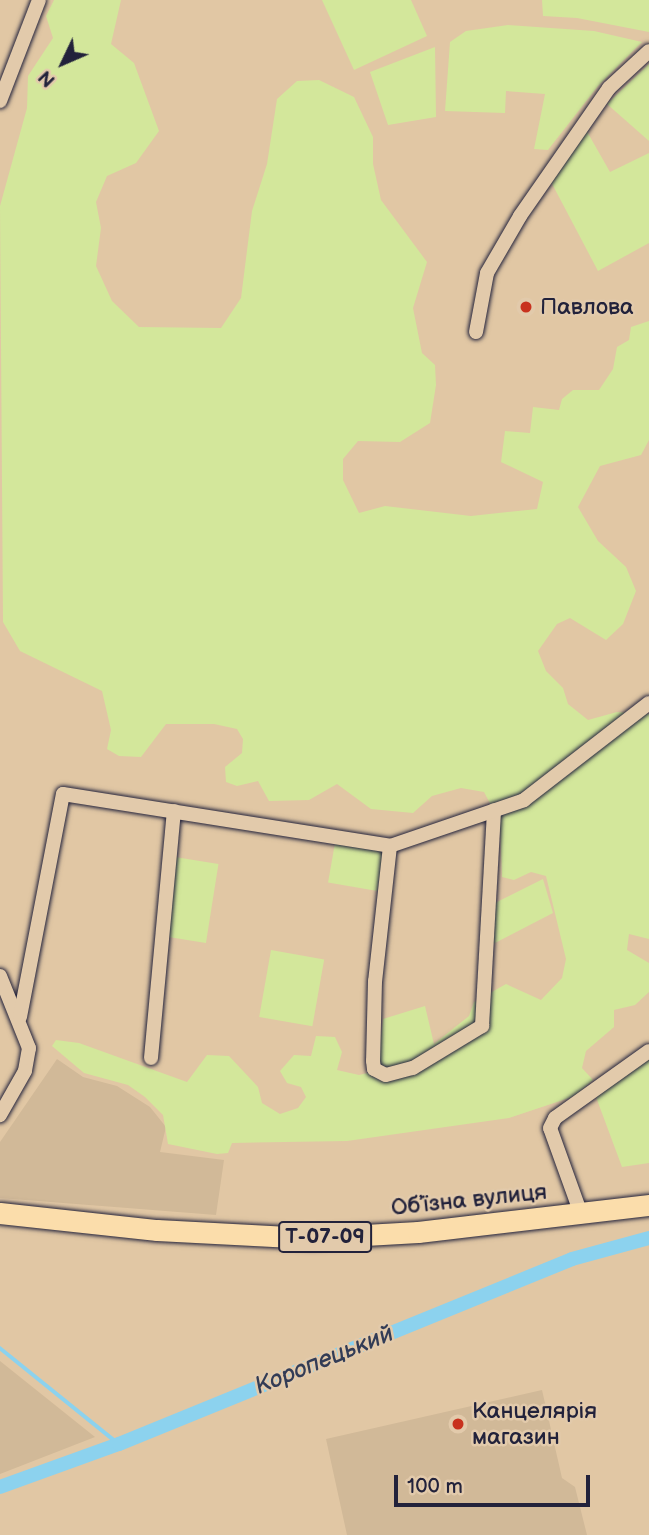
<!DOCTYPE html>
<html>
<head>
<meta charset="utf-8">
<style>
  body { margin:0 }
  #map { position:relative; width:649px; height:1535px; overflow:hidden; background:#e1c7a4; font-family:"Balsamiq Sans",sans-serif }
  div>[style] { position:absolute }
  .built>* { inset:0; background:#d1b998 }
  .green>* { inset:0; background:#d3e79b; transform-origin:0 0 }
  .stream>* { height:3.5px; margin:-1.75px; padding:0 1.75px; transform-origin:1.75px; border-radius:1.75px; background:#8cd2ee }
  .canal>* { height:14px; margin:-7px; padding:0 7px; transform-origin:7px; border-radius:7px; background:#8cd2ee }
  .roads { filter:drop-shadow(0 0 2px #22223b) drop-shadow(0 0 2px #22223b) }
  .street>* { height:14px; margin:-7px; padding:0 7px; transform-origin:7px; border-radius:7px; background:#e2caab }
  .primary>* { height:21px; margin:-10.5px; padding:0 10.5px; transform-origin:10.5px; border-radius:10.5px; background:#fbddab }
  .dots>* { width:19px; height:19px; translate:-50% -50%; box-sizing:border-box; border:4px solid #e2caab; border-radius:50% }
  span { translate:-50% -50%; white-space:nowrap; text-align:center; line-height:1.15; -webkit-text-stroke:5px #e2caab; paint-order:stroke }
  .shield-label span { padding:2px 5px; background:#e2caab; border:2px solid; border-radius:5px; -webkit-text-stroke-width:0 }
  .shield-label { font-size:21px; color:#22223b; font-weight:700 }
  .poi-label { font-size:23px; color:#22223b }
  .left { translate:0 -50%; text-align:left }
  .street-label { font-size:23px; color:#22223b }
  .water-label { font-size:24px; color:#323c56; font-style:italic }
  .north { position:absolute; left:28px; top:28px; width:70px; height:70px; -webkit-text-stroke:5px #e2caab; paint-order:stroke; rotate:226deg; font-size:19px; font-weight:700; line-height:28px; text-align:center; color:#22223b }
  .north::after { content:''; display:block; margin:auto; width:24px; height:32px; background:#22223b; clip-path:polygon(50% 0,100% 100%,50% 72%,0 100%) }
  .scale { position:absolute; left:394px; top:1475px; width:196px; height:32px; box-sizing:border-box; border:4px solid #22223b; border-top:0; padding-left:9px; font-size:21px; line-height:24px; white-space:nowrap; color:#22223b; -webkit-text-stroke:5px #e2caab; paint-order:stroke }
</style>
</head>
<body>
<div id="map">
  <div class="built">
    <div style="clip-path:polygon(57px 1059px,83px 1077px,117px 1086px,150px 1107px,166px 1127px,160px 1152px,224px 1160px,216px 1215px,0 1198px,0 1142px)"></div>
    <div style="clip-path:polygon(0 1361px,95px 1437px,0 1474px)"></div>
    <div style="clip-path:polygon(542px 1390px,562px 1478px,575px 1487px,587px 1535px,347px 1535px,326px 1439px)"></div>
  </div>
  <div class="green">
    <div style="clip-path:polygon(54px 0,121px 0,111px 44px,134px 63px,159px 131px,136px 163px,107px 176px,96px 202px,101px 228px,96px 266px,112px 301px,139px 327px,221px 328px,241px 298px,252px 211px,267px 164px,277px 99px,297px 81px,319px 80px,354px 97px,373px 137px,373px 164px,381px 200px,427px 262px,413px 308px,422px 353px,435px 365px,436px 385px,430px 423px,400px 442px,358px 441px,343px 459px,343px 480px,359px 513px,385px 506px,471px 516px,537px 509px,543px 482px,501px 462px,505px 431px,530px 433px,533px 407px,559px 410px,562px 399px,573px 390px,599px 390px,613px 369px,617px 347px,629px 340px,631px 327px,649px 321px,649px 440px,641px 455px,600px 466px,578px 507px,598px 541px,626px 567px,636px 591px,623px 624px,606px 640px,570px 618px,557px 624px,538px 651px,546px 671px,563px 688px,568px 704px,588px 720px,617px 712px,649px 714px,649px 939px,629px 934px,627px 950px,649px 963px,649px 992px,635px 1005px,614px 1010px,614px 1027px,586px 1051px,582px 1068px,593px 1080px,575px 1096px,509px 1118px,347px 1141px,232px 1143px,228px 1153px,217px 1154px,168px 1144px,163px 1115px,145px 1097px,128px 1085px,84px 1073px,52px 1046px,56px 1040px,79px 1043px,187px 1082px,207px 1055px,229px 1056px,258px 1087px,262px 1103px,280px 1114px,298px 1108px,306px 1097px,301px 1087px,287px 1083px,280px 1071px,294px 1055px,311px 1056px,316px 1036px,335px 1037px,342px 1052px,337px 1070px,359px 1075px,384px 1069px,378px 1064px,383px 1019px,425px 1006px,434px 1044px,469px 1016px,474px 1002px,506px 984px,541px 1000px,562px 978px,566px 959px,546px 876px,531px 872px,514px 880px,502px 877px,500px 822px,484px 792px,461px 788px,432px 796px,413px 813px,371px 809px,337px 784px,309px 800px,269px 801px,258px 781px,237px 786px,226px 782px,225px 767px,242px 753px,243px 739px,237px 729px,214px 724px,166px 724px,141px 757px,119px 756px,107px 749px,111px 730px,102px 691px,20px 651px,3px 622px,0 206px,27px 108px,28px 76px,53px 38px,46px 16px)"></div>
    <div style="clip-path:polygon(322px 0,411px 0,427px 36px,354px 70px)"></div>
    <div style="clip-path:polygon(542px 0,649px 0,649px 32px,577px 18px,543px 16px)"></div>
    <div style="clip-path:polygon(508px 25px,594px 31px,642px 42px,598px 86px,548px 150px,534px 149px,545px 94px,506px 91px,505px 113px,445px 111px,450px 42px,466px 31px)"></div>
    <div style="clip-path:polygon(435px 47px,436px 117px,388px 125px,370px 72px)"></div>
    <div style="clip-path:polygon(649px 64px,649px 141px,607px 104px)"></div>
    <div style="clip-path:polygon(585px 128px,610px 172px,649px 153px,649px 243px,598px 271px,549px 178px)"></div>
    <div style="left:335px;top:843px;width:50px;height:40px;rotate:10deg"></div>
    <div style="left:175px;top:857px;width:44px;height:80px;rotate:9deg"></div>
    <div style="clip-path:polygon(543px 879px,553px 913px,491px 945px,493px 904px)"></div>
    <div style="left:271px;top:950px;width:54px;height:68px;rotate:10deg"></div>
    <div style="clip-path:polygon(649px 1056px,649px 1163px,622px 1167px,596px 1097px)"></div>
  </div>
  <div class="stream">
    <div style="left:0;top:1348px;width:153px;rotate:38.9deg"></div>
  </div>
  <div class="canal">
    <div style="left:0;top:1487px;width:127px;rotate:-19.9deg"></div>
    <div style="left:119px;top:1444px;width:489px;rotate:-22.2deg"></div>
    <div style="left:572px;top:1259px;width:80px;rotate:-15.3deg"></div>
  </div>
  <div class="roads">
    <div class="street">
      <div style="left:0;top:101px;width:108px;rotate:-68.9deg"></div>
      <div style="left:476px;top:332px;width:60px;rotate:-79.4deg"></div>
      <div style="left:487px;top:273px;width:66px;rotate:-59.9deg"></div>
      <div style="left:520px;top:216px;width:156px;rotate:-55.2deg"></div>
      <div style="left:609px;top:88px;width:54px;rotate:-42.8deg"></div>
      <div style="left:390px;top:846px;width:136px;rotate:96.3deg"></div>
      <div style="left:375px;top:981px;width:80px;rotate:91.4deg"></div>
      <div style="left:373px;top:1061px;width:8px;rotate:83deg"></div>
      <div style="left:374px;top:1069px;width:13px;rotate:27deg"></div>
      <div style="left:386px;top:1075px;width:28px;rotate:-15deg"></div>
      <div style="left:413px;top:1068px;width:81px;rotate:-31.3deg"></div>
      <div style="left:482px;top:1026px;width:216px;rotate:-86.8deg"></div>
      <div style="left:0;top:976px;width:78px;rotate:68.1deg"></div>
      <div style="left:29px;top:1048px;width:23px;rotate:100deg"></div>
      <div style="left:25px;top:1071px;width:51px;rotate:119.6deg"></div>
      <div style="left:20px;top:1017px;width:227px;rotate:-79.1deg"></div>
      <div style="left:63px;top:794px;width:331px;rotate:9deg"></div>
      <div style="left:390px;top:846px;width:142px;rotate:-18.9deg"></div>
      <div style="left:524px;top:800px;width:158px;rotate:-37.8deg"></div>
      <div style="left:151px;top:1058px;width:248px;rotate:-84.7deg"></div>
      <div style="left:581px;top:1214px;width:91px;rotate:-109.8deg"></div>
      <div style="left:550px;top:1128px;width:11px;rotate:-63deg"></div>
      <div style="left:555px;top:1118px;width:115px;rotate:-35.5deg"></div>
    </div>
    <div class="primary">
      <div style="left:0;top:1213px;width:158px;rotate:6.2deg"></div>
      <div style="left:157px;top:1230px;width:155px;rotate:3deg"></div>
      <div style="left:312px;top:1238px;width:106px;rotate:-3.2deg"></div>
      <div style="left:418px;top:1232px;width:233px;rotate:-6.7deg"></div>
    </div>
  </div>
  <div class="dots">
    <div style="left:526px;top:307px;background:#c8321e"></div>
    <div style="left:458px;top:1424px;background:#c8321e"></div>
  </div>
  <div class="shield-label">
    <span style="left:325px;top:1237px">Т-07-09</span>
  </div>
  <div class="poi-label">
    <span class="left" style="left:540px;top:307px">Павлова</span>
    <span class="left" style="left:472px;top:1424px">Канцелярія<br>магазин</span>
  </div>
  <div class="street-label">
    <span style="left:469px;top:1200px;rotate:-6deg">Обʼїзна вулиця</span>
  </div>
  <div class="water-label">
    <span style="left:324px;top:1360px;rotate:-22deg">Коропецький</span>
  </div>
  <div class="north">N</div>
  <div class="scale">100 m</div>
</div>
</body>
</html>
